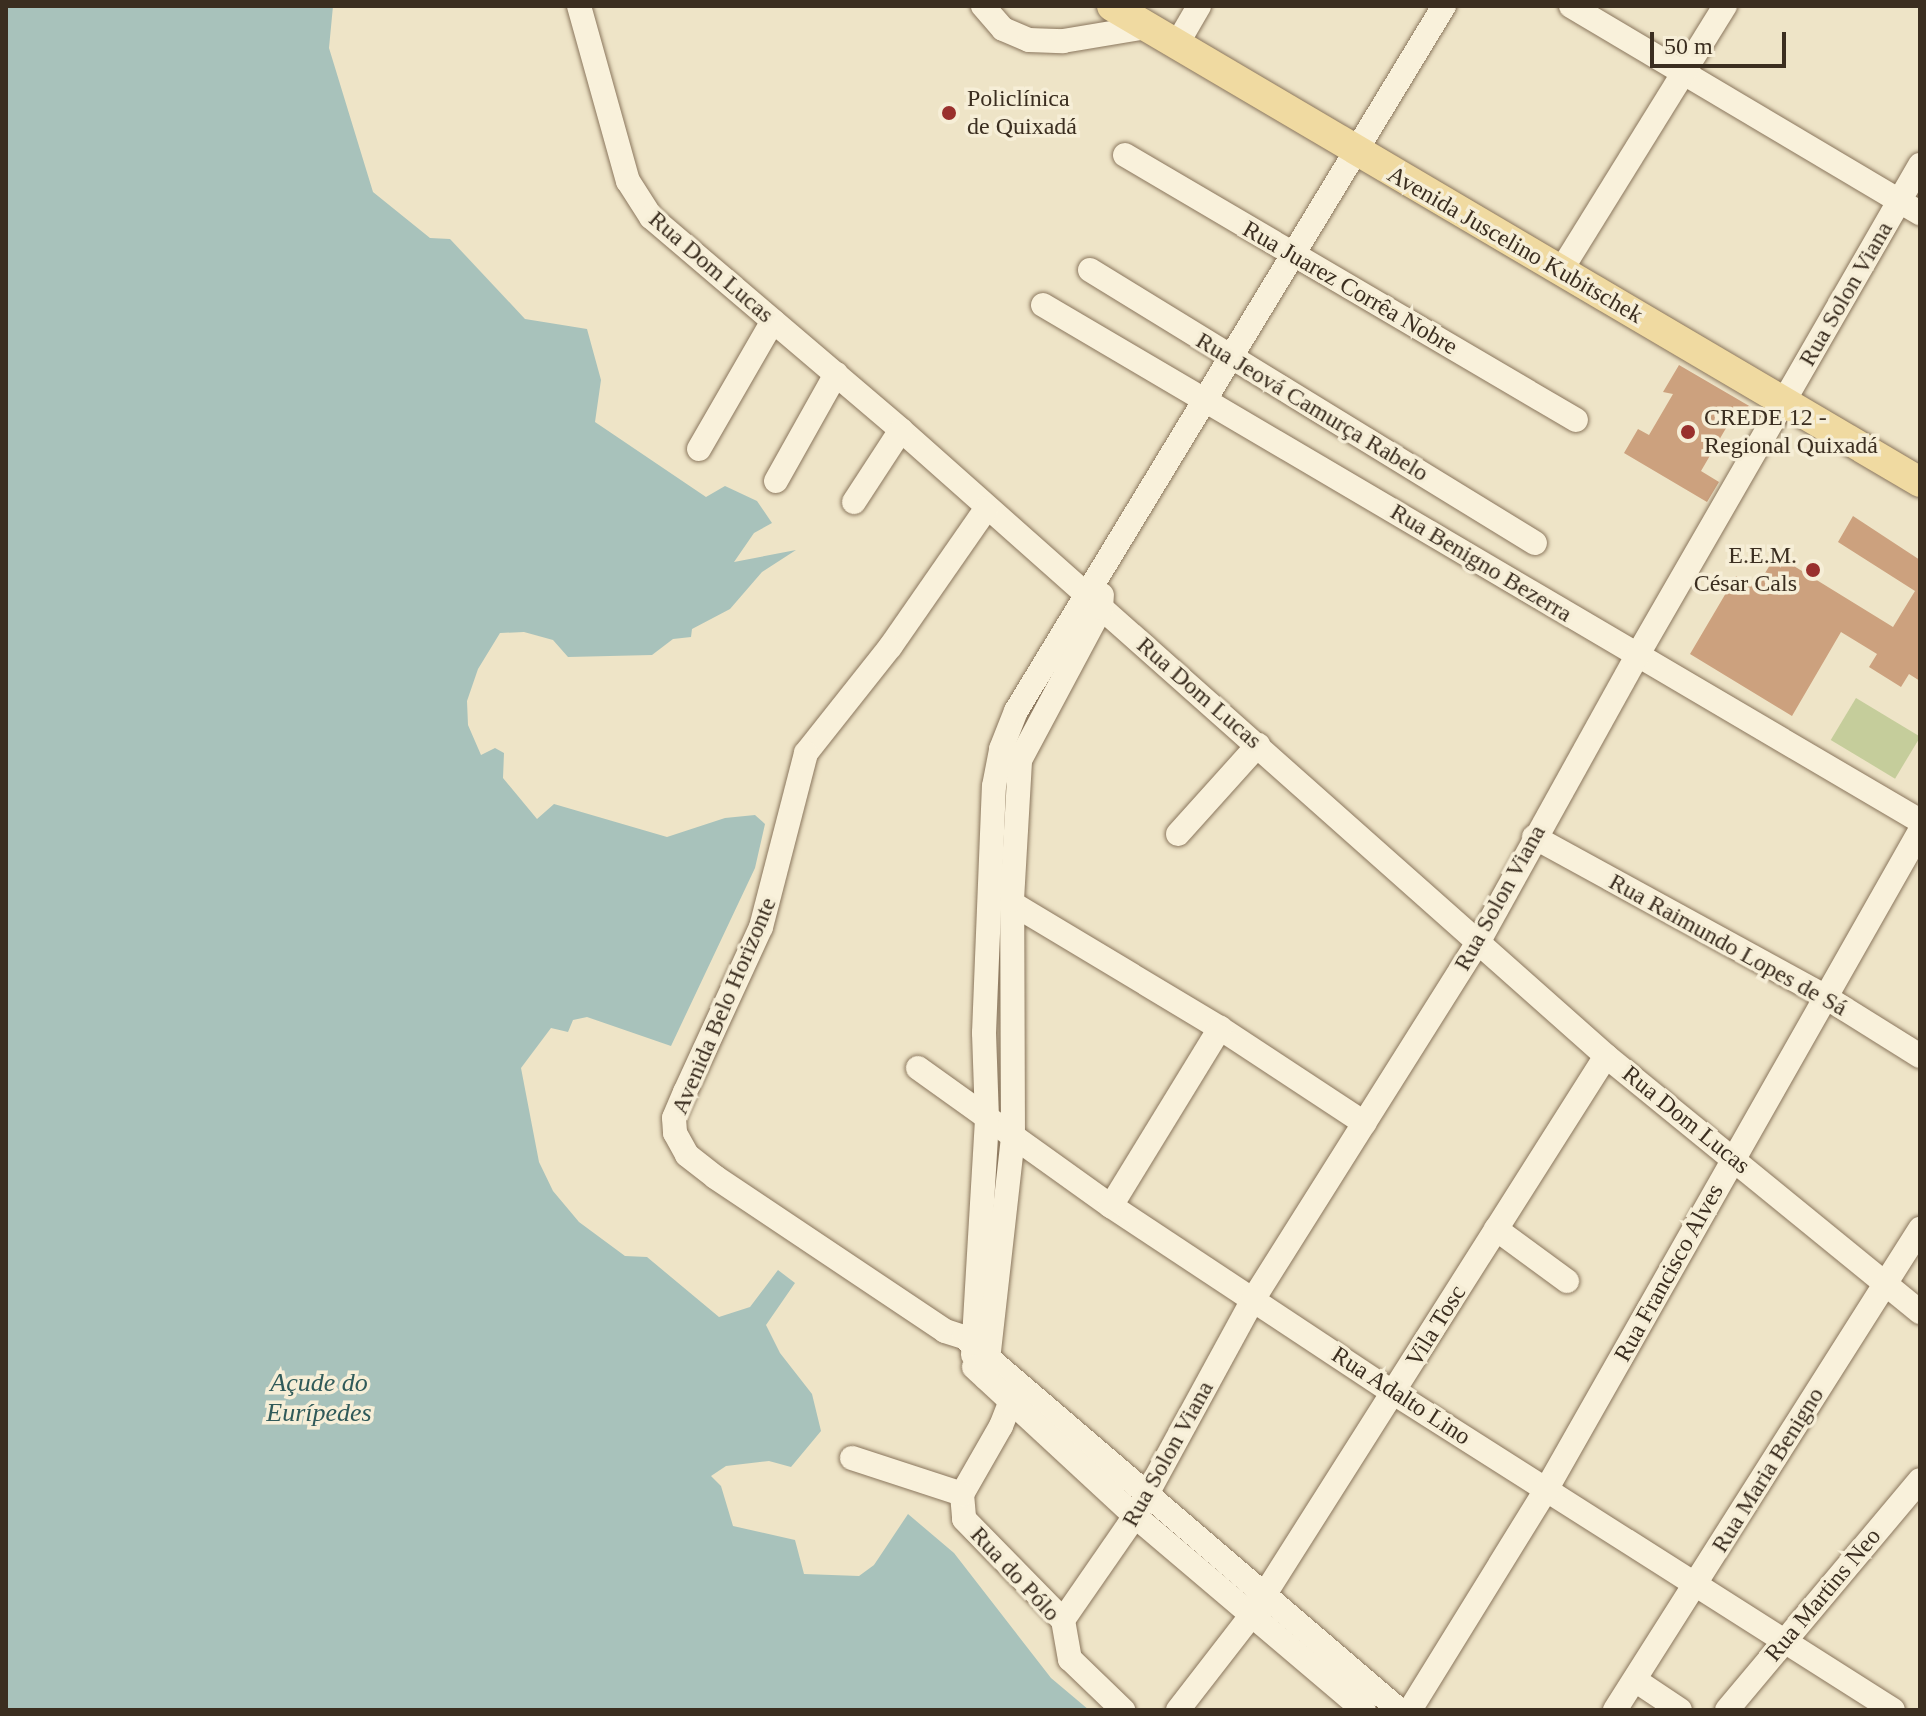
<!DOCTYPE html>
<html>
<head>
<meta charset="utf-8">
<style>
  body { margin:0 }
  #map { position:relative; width:1926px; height:1716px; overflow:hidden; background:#eee4c7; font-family:Georgia,serif }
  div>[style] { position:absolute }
  .green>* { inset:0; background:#c5cd9b; transform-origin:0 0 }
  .water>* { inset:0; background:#a8c2bb }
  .building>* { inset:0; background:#cca17e }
  .roads { filter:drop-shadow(0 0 2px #8a765d) drop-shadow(0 0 2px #8a765d) }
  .minor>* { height:24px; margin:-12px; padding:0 12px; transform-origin:12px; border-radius:12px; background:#f9f1db }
  .major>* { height:30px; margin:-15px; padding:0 15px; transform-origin:15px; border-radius:15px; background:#f0daa1 }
  .dots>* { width:22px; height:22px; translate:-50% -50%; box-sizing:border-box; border:4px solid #f6eed7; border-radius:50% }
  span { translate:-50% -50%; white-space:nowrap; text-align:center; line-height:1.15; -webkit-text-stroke:7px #f6eed7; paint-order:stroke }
  .poi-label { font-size:24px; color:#3b2e20 }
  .left { translate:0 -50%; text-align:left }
  .right { translate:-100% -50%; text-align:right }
  .street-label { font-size:24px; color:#3b2e20 }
  .water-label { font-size:26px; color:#305a59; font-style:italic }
  .frame { position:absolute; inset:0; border:8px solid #3b2e20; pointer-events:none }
  .scale { position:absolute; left:1650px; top:32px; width:136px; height:36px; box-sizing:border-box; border:4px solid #3b2e20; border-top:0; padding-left:10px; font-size:24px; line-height:28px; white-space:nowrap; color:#3b2e20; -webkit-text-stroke:6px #f6eed7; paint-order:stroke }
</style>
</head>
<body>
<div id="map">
  <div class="green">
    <div style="left:1856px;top:698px;width:75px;height:49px;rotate:31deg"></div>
  </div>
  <div class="water">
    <div style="clip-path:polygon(6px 6px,333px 6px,329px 48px,373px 192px,430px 238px,450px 239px,525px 319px,587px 329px,601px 380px,595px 422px,706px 497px,725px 486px,757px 501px,772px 523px,754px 533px,734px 562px,796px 550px,762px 572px,730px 609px,692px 629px,691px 637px,673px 639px,652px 655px,568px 657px,553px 640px,524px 632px,500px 633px,478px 669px,467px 701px,468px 725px,481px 755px,495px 748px,504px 753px,503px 778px,537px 819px,554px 804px,667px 837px,725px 818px,755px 815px,765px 824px,755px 868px,671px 1046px,587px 1017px,573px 1020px,568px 1032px,551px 1028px,521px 1068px,539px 1162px,553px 1191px,579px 1222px,625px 1256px,647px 1257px,719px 1317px,750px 1307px,778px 1270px,795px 1283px,766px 1325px,780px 1353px,812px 1394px,821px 1431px,791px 1467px,769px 1461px,726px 1466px,711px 1476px,721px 1486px,733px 1526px,795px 1540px,804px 1574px,859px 1576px,874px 1565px,908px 1514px,954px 1553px,1051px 1678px,1089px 1710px,6px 1710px)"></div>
  </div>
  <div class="building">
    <div style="clip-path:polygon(1679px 365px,1751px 407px,1740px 426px,1729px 423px,1701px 471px,1719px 482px,1707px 502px,1624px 453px,1638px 429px,1649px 435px,1673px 394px,1663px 392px)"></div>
    <div style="clip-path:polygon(1853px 516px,1920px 560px,1920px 681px,1909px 674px,1901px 687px,1869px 667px,1877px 654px,1841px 632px,1792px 716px,1690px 654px,1736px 576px,1756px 588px,1776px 555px,1893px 627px,1915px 591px,1838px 542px)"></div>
  </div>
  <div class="roads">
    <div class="minor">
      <div style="left:579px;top:6px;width:182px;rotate:74.4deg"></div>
      <div style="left:628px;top:181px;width:43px;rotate:57.4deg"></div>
      <div style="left:651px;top:217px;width:328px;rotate:40.4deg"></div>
      <div style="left:901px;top:430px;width:943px;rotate:41.6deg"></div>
      <div style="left:1606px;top:1056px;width:405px;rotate:39.2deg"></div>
      <div style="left:983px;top:6px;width:30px;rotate:49deg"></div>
      <div style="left:1003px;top:29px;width:28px;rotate:23deg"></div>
      <div style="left:1029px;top:40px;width:34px;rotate:2deg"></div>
      <div style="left:1063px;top:41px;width:85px;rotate:-9.5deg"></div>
      <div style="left:1571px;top:6px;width:406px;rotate:30.7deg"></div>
      <div style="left:1177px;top:44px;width:44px;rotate:-59.9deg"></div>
      <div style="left:1125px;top:155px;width:523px;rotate:30.44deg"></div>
      <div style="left:1090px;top:270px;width:522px;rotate:31.53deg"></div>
      <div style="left:1560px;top:272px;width:313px;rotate:-58.2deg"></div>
      <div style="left:1043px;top:305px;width:1018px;rotate:30.47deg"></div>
      <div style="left:699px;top:449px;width:148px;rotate:-60deg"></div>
      <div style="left:776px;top:481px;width:123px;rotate:-60.7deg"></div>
      <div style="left:854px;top:502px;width:86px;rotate:-56.9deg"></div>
      <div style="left:986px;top:509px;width:168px;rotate:124.8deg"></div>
      <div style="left:890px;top:647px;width:135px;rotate:128.4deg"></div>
      <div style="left:806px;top:753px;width:180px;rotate:104.5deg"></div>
      <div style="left:761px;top:927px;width:182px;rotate:114.7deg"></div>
      <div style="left:685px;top:1092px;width:28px;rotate:113deg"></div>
      <div style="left:674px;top:1118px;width:15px;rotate:86deg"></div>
      <div style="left:675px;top:1133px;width:25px;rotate:61deg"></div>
      <div style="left:687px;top:1155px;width:36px;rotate:38deg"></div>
      <div style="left:715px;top:1177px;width:277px;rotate:33.8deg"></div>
      <div style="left:945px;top:1331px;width:20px;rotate:18deg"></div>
      <div style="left:964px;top:1337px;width:573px;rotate:40.61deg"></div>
      <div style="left:1178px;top:834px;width:120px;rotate:-48deg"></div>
      <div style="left:1534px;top:837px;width:331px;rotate:28.7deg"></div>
      <div style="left:1824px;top:996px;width:113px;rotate:32deg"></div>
      <div style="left:1000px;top:896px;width:257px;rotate:31deg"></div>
      <div style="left:1220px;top:1028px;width:173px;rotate:33.4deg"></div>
      <div style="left:918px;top:1068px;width:237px;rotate:35.6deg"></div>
      <div style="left:1111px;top:1206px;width:339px;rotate:33.5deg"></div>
      <div style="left:1394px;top:1393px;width:591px;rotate:32.43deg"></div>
      <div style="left:1111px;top:1206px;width:209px;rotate:-58.5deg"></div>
      <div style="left:1496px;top:1229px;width:88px;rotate:36.2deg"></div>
      <div style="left:973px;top:1355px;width:236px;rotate:-86.6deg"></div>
      <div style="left:987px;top:1119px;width:86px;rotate:-92deg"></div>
      <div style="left:984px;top:1033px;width:247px;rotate:-87.7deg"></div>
      <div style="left:994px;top:786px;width:38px;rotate:-79deg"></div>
      <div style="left:1001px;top:749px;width:41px;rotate:-68.5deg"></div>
      <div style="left:1016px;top:711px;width:825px;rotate:-58.74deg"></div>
      <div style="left:974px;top:1367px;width:219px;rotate:42.8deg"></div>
      <div style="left:1135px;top:1516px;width:300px;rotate:40.3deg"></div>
      <div style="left:986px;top:1378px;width:242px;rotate:-83.6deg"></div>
      <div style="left:1013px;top:1138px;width:238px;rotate:-90.2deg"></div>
      <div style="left:1012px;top:900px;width:140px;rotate:-86.7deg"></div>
      <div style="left:1020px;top:760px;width:172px;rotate:-61.9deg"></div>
      <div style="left:1101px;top:608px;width:13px;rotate:-86deg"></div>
      <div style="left:1016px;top:1388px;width:41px;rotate:111.5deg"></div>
      <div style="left:1001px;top:1426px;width:78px;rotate:119.8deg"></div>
      <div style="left:962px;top:1494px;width:25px;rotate:85deg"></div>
      <div style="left:964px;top:1519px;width:141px;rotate:45.6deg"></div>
      <div style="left:1063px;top:1620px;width:40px;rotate:80deg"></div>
      <div style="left:1070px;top:1659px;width:74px;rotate:43.9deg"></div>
      <div style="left:852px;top:1458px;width:116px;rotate:18.1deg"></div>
      <div style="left:1063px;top:1620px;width:126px;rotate:-55.3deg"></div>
      <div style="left:1135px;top:1516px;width:248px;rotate:-61.4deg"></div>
      <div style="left:1254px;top:1298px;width:422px;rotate:-57.8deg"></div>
      <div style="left:1479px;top:941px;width:326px;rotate:-61deg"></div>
      <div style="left:1637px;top:656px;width:567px;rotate:-60.04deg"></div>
      <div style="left:1635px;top:1680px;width:54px;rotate:33.7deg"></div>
      <div style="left:1178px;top:1710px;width:119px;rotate:-52.2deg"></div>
      <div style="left:1251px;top:1616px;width:663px;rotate:-57.63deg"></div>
      <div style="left:1410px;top:1710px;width:259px;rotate:-58.3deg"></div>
      <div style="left:1546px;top:1490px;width:758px;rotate:-60.42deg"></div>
      <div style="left:1615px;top:1710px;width:570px;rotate:-57.62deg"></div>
      <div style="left:1727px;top:1710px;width:300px;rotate:-50deg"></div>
    </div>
    <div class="major">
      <div style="left:1112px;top:6px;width:938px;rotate:30.5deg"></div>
    </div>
  </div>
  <div class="dots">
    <div style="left:949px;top:113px;background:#99302d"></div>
    <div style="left:1688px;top:432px;background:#99302d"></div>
    <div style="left:1813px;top:570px;background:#99302d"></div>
  </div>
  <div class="poi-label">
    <span class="left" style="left:967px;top:113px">Policlínica<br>de Quixadá</span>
    <span class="left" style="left:1704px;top:432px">CREDE 12 -<br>Regional Quixadá</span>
    <span class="right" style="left:1797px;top:570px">E.E.M.<br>César Cals</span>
  </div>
  <div class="street-label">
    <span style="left:1515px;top:245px;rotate:30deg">Avenida Juscelino Kubitschek</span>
    <span style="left:711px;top:267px;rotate:41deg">Rua Dom Lucas</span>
    <span style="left:1350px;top:288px;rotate:30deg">Rua Juarez Corrêa Nobre</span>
    <span style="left:1846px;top:294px;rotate:-60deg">Rua Solon Viana</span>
    <span style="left:1312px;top:407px;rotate:31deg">Rua Jeová Camurça Rabelo</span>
    <span style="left:1481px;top:563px;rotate:31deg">Rua Benigno Bezerra</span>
    <span style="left:1199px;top:693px;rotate:41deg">Rua Dom Lucas</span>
    <span style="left:1500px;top:898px;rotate:-61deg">Rua Solon Viana</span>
    <span style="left:1728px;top:945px;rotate:29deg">Rua Raimundo Lopes de Sá</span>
    <span style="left:724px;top:1006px;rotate:-67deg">Avenida Belo Horizonte</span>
    <span style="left:1686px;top:1120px;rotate:39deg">Rua Dom Lucas</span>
    <span style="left:1669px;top:1273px;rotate:-61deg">Rua Francisco Alves</span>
    <span style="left:1436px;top:1326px;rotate:-58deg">Vila Tosc</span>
    <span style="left:1401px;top:1396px;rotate:33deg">Rua Adalto Lino</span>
    <span style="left:1168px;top:1454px;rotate:-61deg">Rua Solon Viana</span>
    <span style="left:1768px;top:1470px;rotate:-58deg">Rua Maria Benigno</span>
    <span style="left:1015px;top:1574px;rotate:47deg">Rua do Pólo</span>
    <span style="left:1823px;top:1595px;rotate:-50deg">Rua Martins Neo</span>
  </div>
  <div class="water-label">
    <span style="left:319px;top:1398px">Açude do<br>Eurípedes</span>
  </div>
  <div class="frame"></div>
  <div class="scale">50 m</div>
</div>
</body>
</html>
